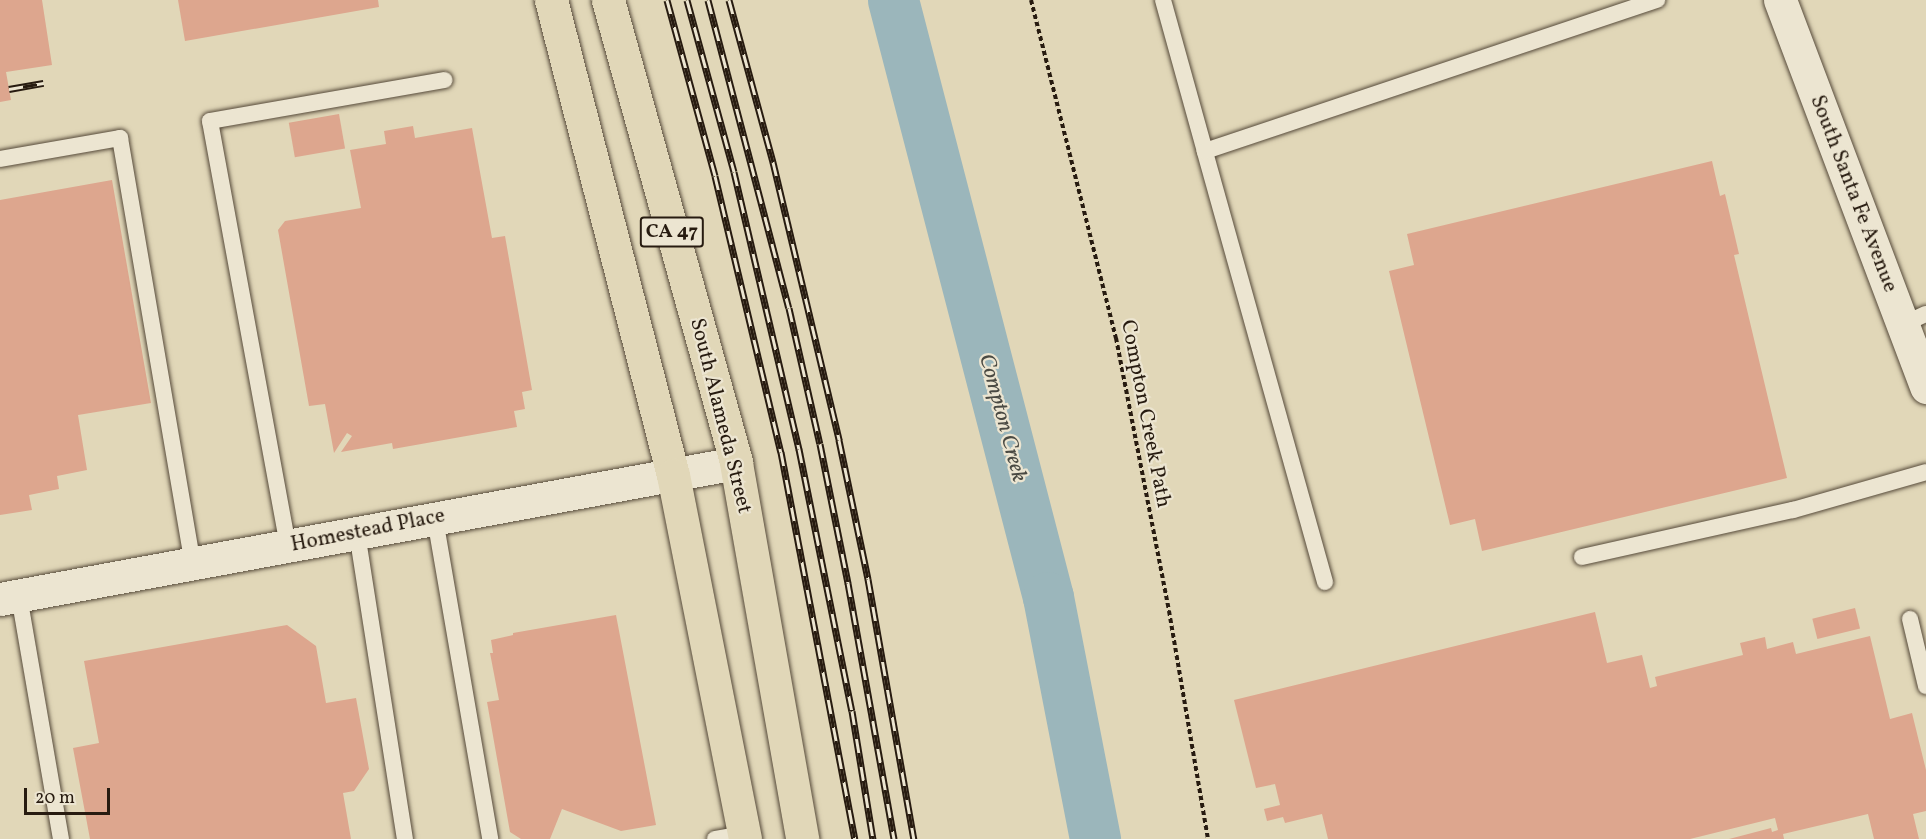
<!DOCTYPE html>
<html>
<head>
<meta charset="utf-8">
<style>
  body { margin:0 }
  #map { position:relative; width:1926px; height:839px; overflow:hidden; background:#e1d7b8; font-family:Vollkorn,serif }
  div>[style] { position:absolute }
  .river>* { height:51px; margin:-25.5px; padding:0 25.5px; transform-origin:25.5px; border-radius:25.5px; background:#9bb6bb }
  .building>* { inset:0; background:#dda68e; transform-origin:0 0 }
  .path>* { height:4px; margin-top:-2px; transform-origin:0; background:repeating-linear-gradient(90deg,#271b10 0 4.5px,transparent 0 7.5px) }
  .roads { filter:drop-shadow(0 0 2px #564a3a) drop-shadow(0 0 2px #564a3a) }
  .lane>* { height:16px; margin:-8px; padding:0 8px; transform-origin:8px; border-radius:8px; background:#ece5d1 }
  .street>* { height:33px; margin:-16.5px; padding:0 16.5px; transform-origin:16.5px; border-radius:16.5px; background:#ece5d1 }
  .secondary>* { height:33px; margin:-16.5px; padding:0 16.5px; transform-origin:16.5px; border-radius:16.5px; background:#ece5d1 }
  .primary>* { height:33px; margin:-16.5px; padding:0 16.5px; transform-origin:16.5px; border-radius:16.5px; background:#e1d7b8 }
  .rail>* { height:7px; margin-top:-3.5px; transform-origin:0; background:repeating-linear-gradient(90deg,#ece5d1 0 14px,#271b10 0 28px); box-sizing:border-box; border-block:2px solid #271b10 }
  span { translate:-50% -50%; white-space:nowrap; text-align:center; line-height:1.15; -webkit-text-stroke:4.5px #ece5d1; paint-order:stroke }
  .shield-label span { padding:2px 4px; background:#ece5d1; border:2px solid; border-radius:4px; -webkit-text-stroke-width:0 }
  .shield-label { font-size:20px; color:#271b10; font-weight:700 }
  .street-label { font-size:21px; color:#271b10 }
  .water-label { font-size:22px; color:#4a4a43; font-style:italic }
  .scale { position:absolute; left:24px; top:788px; width:86px; height:27px; box-sizing:border-box; border:3px solid #271b10; border-top:0; padding-left:8px; font-size:18px; line-height:21px; white-space:nowrap; color:#271b10; -webkit-text-stroke:4px #ece5d1; paint-order:stroke }
</style>
</head>
<body>
<div id="map">
  <div class="river">
    <div style="left:893px;top:0;width:617px;rotate:75.45deg"></div>
    <div style="left:1048px;top:597px;width:247px;rotate:79deg"></div>
  </div>
  <div class="building">
    <div style="clip-path:polygon(0 0,42px 0,52px 65px,6px 72px,11px 100px,0 102px)"></div>
    <div style="clip-path:polygon(178px 0,378px 0,379px 7px,185px 41px)"></div>
    <div style="left:339px;top:114px;width:35px;height:51px;rotate:80deg"></div>
    <div style="clip-path:polygon(413px 126px,415px 138px,472px 128px,492px 238px,505px 236px,532px 390px,522px 392px,525px 409px,514px 411px,517px 427px,393px 449px,392px 443px,341px 452px,352px 436px,347px 433px,334px 453px,325px 404px,309px 406px,278px 230px,285px 221px,361px 208px,350px 150px,386px 144px,384px 131px)"></div>
    <div style="clip-path:polygon(1712px 161px,1720px 196px,1725px 194px,1739px 254px,1734px 255px,1787px 478px,1482px 551px,1475px 519px,1450px 525px,1389px 271px,1414px 265px,1407px 234px)"></div>
    <div style="clip-path:polygon(112px 180px,151px 403px,78px 415px,87px 470px,57px 476px,59px 489px,29px 495px,32px 510px,0 515px,0 200px)"></div>
    <div style="left:1855px;top:608px;width:21px;height:44px;rotate:76deg"></div>
    <div style="clip-path:polygon(1595px 612px,1607px 663px,1642px 655px,1650px 688px,1657px 686px,1655px 677px,1743px 655px,1740px 643px,1765px 637px,1767px 649px,1793px 642px,1796px 654px,1870px 636px,1890px 719px,1912px 713px,1926px 770px,1926px 811px,1913px 814px,1919px 839px,1874px 839px,1868px 814px,1783px 834px,1784px 839px,1729px 839px,1771px 828px,1772px 832px,1778px 830px,1775px 818px,1690px 839px,1328px 839px,1322px 814px,1285px 823px,1283px 817px,1267px 821px,1264px 809px,1280px 805px,1275px 784px,1256px 788px,1234px 700px)"></div>
    <div style="clip-path:polygon(616px 615px,656px 825px,621px 831px,562px 809px,550px 839px,521px 839px,510px 832px,487px 702px,499px 700px,490px 653px,493px 653px,491px 640px,513px 635px,513px 633px)"></div>
    <div style="clip-path:polygon(287px 625px,316px 646px,326px 703px,356px 698px,369px 769px,354px 791px,343px 793px,351px 839px,90px 839px,73px 748px,99px 743px,84px 661px)"></div>
  </div>
  <div class="path">
    <div style="left:1031px;top:0;width:349px;rotate:75.9deg"></div>
    <div style="left:1116px;top:338px;width:278px;rotate:79deg"></div>
    <div style="left:1169px;top:611px;width:231px;rotate:80.3deg"></div>
  </div>
  <div class="roads">
    <div class="lane">
      <div style="left:1163px;top:0;width:157px;rotate:74.5deg"></div>
      <div style="left:0;top:159px;width:122px;rotate:-9.9deg"></div>
      <div style="left:120px;top:138px;width:432px;rotate:80.3deg"></div>
      <div style="left:1902px;top:325px;width:26px;rotate:-25deg"></div>
      <div style="left:435px;top:519px;width:325px;rotate:80.2deg"></div>
      <div style="left:357px;top:533px;width:310px;rotate:81.1deg"></div>
      <div style="left:288px;top:546px;width:432px;rotate:-100.4deg"></div>
      <div style="left:210px;top:121px;width:238px;rotate:-9.9deg"></div>
      <div style="left:1582px;top:557px;width:216px;rotate:-12.6deg"></div>
      <div style="left:1793px;top:510px;width:138px;rotate:-15.9deg"></div>
      <div style="left:1325px;top:582px;width:447px;rotate:-105.6deg"></div>
      <div style="left:1205px;top:151px;width:477px;rotate:-18.5deg"></div>
      <div style="left:19px;top:596px;width:247px;rotate:80.2deg"></div>
      <div style="left:1910px;top:619px;width:69px;rotate:76.6deg"></div>
      <div style="left:715px;top:839px;width:29px;rotate:-10deg"></div>
    </div>
    <div class="street">
      <div style="left:0;top:599px;width:748px;rotate:-10.47deg"></div>
    </div>
    <div class="secondary">
      <div style="left:1780px;top:0;width:414px;rotate:69.3deg"></div>
    </div>
    <div class="primary">
      <div style="left:551px;top:0;width:490px;rotate:75.6deg"></div>
      <div style="left:673px;top:475px;width:371px;rotate:78.8deg"></div>
      <div style="left:608px;top:0;width:480px;rotate:74.5deg"></div>
      <div style="left:736px;top:463px;width:382px;rotate:80deg"></div>
    </div>
  </div>
  <div class="rail">
    <div style="left:667px;top:0;width:182px;rotate:74.7deg"></div>
    <div style="left:715px;top:176px;width:284px;rotate:76.6deg"></div>
    <div style="left:781px;top:452px;width:394px;rotate:79.2deg"></div>
    <div style="left:687px;top:0;width:178px;rotate:74.7deg"></div>
    <div style="left:734px;top:172px;width:285px;rotate:76.8deg"></div>
    <div style="left:799px;top:449px;width:267px;rotate:78.6deg"></div>
    <div style="left:852px;top:711px;width:130px;rotate:80.7deg"></div>
    <div style="left:708px;top:0;width:318px;rotate:75.3deg"></div>
    <div style="left:789px;top:308px;width:139px;rotate:77.2deg"></div>
    <div style="left:820px;top:444px;width:142px;rotate:78.6deg"></div>
    <div style="left:848px;top:583px;width:260px;rotate:79.8deg"></div>
    <div style="left:729px;top:0;width:168px;rotate:74.8deg"></div>
    <div style="left:773px;top:162px;width:286px;rotate:76.6deg"></div>
    <div style="left:839px;top:440px;width:142px;rotate:78.2deg"></div>
    <div style="left:868px;top:579px;width:264px;rotate:80deg"></div>
    <div style="left:9px;top:89px;width:35px;rotate:-10deg"></div>
  </div>
  <div class="shield-label">
    <span style="left:672px;top:232px">CA 47</span>
  </div>
  <div class="street-label">
    <span style="left:1853px;top:194px;rotate:69deg">South Santa Fe Avenue</span>
    <span style="left:1145px;top:414px;rotate:79deg">Compton Creek Path</span>
    <span style="left:720px;top:416px;rotate:76deg">South Alameda Street</span>
    <span style="left:368px;top:531px;rotate:-11deg">Homestead Place</span>
  </div>
  <div class="water-label">
    <span style="left:1002px;top:418px;rotate:75deg">Compton Creek</span>
  </div>
  <div class="scale">20 m</div>
</div>
</body>
</html>
